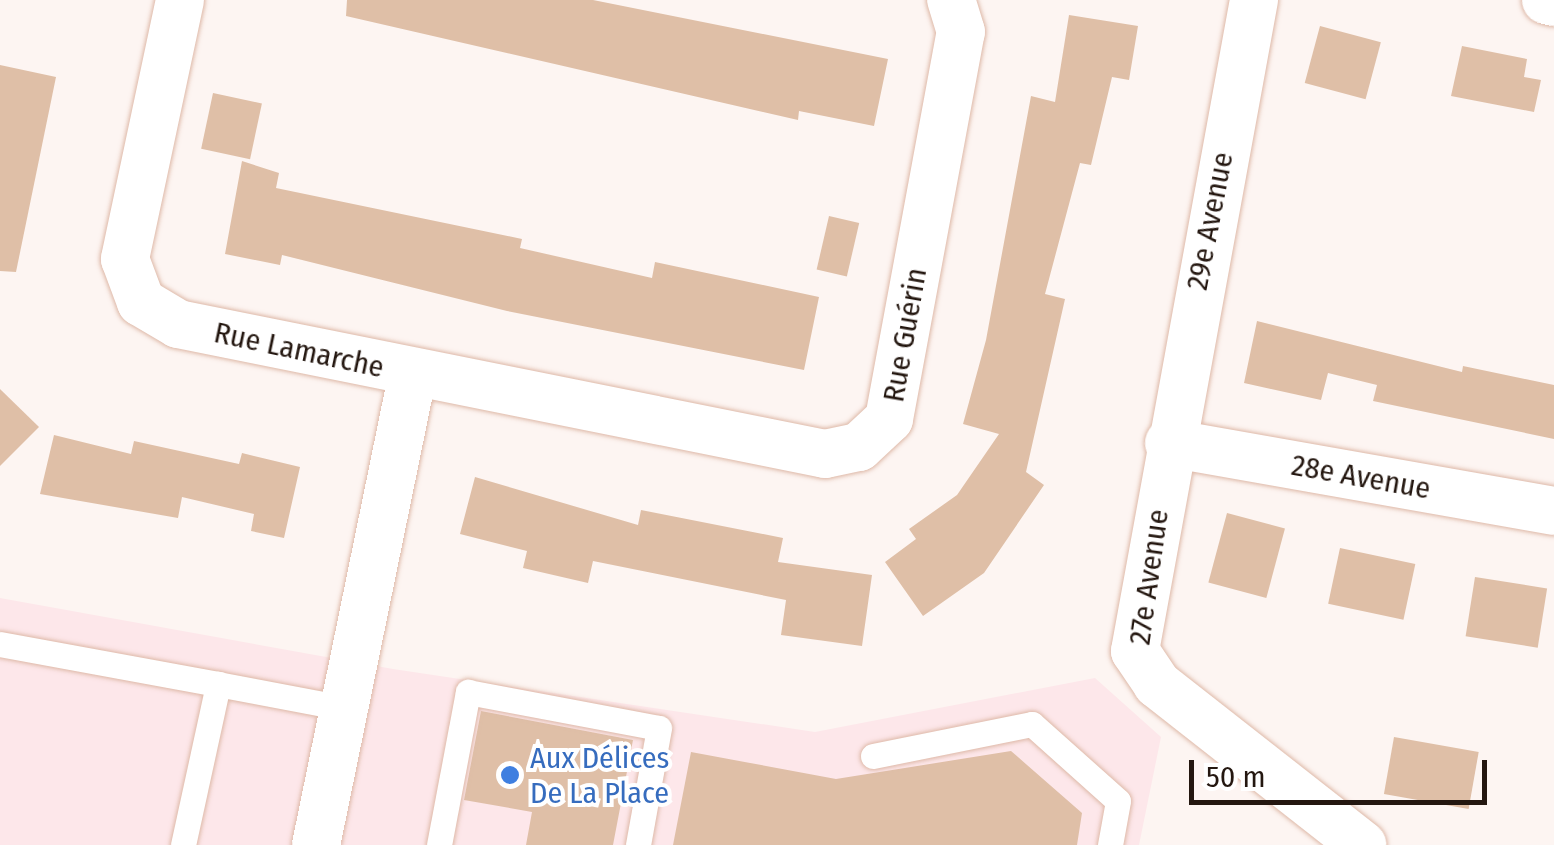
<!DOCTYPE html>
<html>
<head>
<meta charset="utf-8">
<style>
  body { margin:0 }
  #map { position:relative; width:1554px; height:845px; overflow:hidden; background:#fdf5f2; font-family:"Fira Sans Condensed",sans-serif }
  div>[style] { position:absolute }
  .commercial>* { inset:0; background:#fde7ea }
  .building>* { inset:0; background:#dfbfa7; transform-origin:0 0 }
  .roads { filter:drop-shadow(0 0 2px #deb9a8) drop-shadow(0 0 2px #deb9a8) }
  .lane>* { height:25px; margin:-12.5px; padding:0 12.5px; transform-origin:12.5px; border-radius:12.5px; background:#fff }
  .street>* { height:48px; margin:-24px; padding:0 24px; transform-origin:24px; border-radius:24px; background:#fff }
  .dots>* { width:28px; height:28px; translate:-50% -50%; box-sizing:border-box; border:5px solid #fff; border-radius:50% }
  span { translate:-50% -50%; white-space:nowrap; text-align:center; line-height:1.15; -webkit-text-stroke:8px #fff; paint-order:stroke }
  .street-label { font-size:30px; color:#241710 }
  .shop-label { font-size:30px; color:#366cbe }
  .left { translate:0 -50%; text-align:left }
  .scale { position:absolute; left:1189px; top:760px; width:298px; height:45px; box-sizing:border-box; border:5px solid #241710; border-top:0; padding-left:12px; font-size:30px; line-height:35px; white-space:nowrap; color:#241710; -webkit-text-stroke:8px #fff; paint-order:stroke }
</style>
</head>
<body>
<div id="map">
  <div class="commercial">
    <div style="clip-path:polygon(0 598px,393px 669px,815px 732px,1095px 678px,1161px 737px,1139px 845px,0 845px)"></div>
  </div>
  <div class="building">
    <div style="clip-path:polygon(347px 0,593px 0,888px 59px,874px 126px,799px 111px,798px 120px,346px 16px)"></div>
    <div style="clip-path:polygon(1069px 15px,1138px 26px,1129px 80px,1112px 77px,1091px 165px,1080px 163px,1045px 294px,1065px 299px,1026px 472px,1044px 485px,984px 573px,923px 616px,885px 562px,916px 539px,909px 529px,957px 495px,999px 434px,963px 424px,986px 340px,1031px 96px,1055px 102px)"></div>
    <div style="left:1320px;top:26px;width:63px;height:59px;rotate:15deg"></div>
    <div style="clip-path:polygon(1462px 46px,1527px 59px,1524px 77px,1541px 80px,1534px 112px,1451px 96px)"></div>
    <div style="clip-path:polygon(0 65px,56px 77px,16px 272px,0 271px)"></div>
    <div style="left:213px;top:93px;width:50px;height:57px;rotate:12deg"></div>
    <div style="clip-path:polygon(242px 161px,279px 173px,276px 188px,522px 239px,520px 248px,652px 278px,655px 262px,819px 297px,804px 370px,507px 311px,282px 255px,280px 265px,225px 254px)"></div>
    <div style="left:829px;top:216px;width:31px;height:55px;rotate:13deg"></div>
    <div style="clip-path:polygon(1257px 321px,1462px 372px,1463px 366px,1554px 385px,1554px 439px,1373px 401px,1377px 385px,1328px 373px,1321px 400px,1244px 383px)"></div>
    <div style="clip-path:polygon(0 389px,39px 427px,0 466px)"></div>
    <div style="clip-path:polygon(54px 435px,131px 454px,134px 441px,239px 464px,242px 453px,300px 467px,284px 538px,251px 531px,254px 514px,182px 497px,178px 518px,40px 494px)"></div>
    <div style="clip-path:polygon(475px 477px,638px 525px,641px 510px,783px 538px,778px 562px,872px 575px,862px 646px,781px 635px,786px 600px,593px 561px,588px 583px,523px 568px,527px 551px,460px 534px)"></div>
    <div style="left:1227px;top:513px;width:60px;height:72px;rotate:15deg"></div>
    <div style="left:1340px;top:548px;width:77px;height:57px;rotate:12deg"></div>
    <div style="left:1475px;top:577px;width:73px;height:60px;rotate:9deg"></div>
    <div style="clip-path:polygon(481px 711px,633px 740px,613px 845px,526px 845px,532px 812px,464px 800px)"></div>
    <div style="left:1394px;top:737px;width:86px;height:58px;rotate:10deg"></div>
    <div style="clip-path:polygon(1011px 751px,1082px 813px,1077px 845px,673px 845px,691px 752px,836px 779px)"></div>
  </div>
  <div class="roads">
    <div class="lane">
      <div style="left:0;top:644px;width:222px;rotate:10.4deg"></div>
      <div style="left:873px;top:756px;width:162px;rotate:-11.4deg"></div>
      <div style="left:1032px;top:724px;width:115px;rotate:41.8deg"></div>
      <div style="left:1118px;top:801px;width:45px;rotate:100.3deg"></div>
      <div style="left:183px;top:845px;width:165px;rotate:-77.7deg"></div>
      <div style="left:218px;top:684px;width:128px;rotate:10.8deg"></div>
      <div style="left:439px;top:845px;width:156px;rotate:-79.3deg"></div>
      <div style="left:468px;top:692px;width:194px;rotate:10.7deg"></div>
      <div style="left:659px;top:728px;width:119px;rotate:100.2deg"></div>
    </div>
    <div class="street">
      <div style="left:180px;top:0;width:265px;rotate:102deg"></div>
      <div style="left:125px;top:259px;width:46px;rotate:69.6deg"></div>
      <div style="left:141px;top:302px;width:43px;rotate:30.7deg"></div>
      <div style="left:178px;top:324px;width:660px;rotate:11.36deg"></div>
      <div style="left:825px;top:454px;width:35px;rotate:-12deg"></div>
      <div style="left:859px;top:447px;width:41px;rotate:-43deg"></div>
      <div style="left:889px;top:419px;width:394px;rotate:-79.5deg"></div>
      <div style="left:961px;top:32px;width:34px;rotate:-107deg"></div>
      <div style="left:1254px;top:0;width:662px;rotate:100.36deg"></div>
      <div style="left:1135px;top:651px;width:40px;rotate:56deg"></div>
      <div style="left:1157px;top:684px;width:261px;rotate:38.1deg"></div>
      <div style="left:1546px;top:0;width:8px;rotate:14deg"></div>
      <div style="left:1169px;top:443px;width:391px;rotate:10deg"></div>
      <div style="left:316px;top:845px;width:481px;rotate:-78.4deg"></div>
    </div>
  </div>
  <div class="dots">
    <div style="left:510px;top:775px;background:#3f7fe0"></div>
  </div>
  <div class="street-label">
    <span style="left:1210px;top:221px;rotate:-79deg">29e Avenue</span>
    <span style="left:905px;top:335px;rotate:-80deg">Rue Guérin</span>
    <span style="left:299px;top:350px;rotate:12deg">Rue Lamarche</span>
    <span style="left:1361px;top:477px;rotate:10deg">28e Avenue</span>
    <span style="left:1149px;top:577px;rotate:-82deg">27e Avenue</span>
  </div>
  <div class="shop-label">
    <span class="left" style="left:530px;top:775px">Aux Délices<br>De La Place</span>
  </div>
  <div class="scale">50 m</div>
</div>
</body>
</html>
